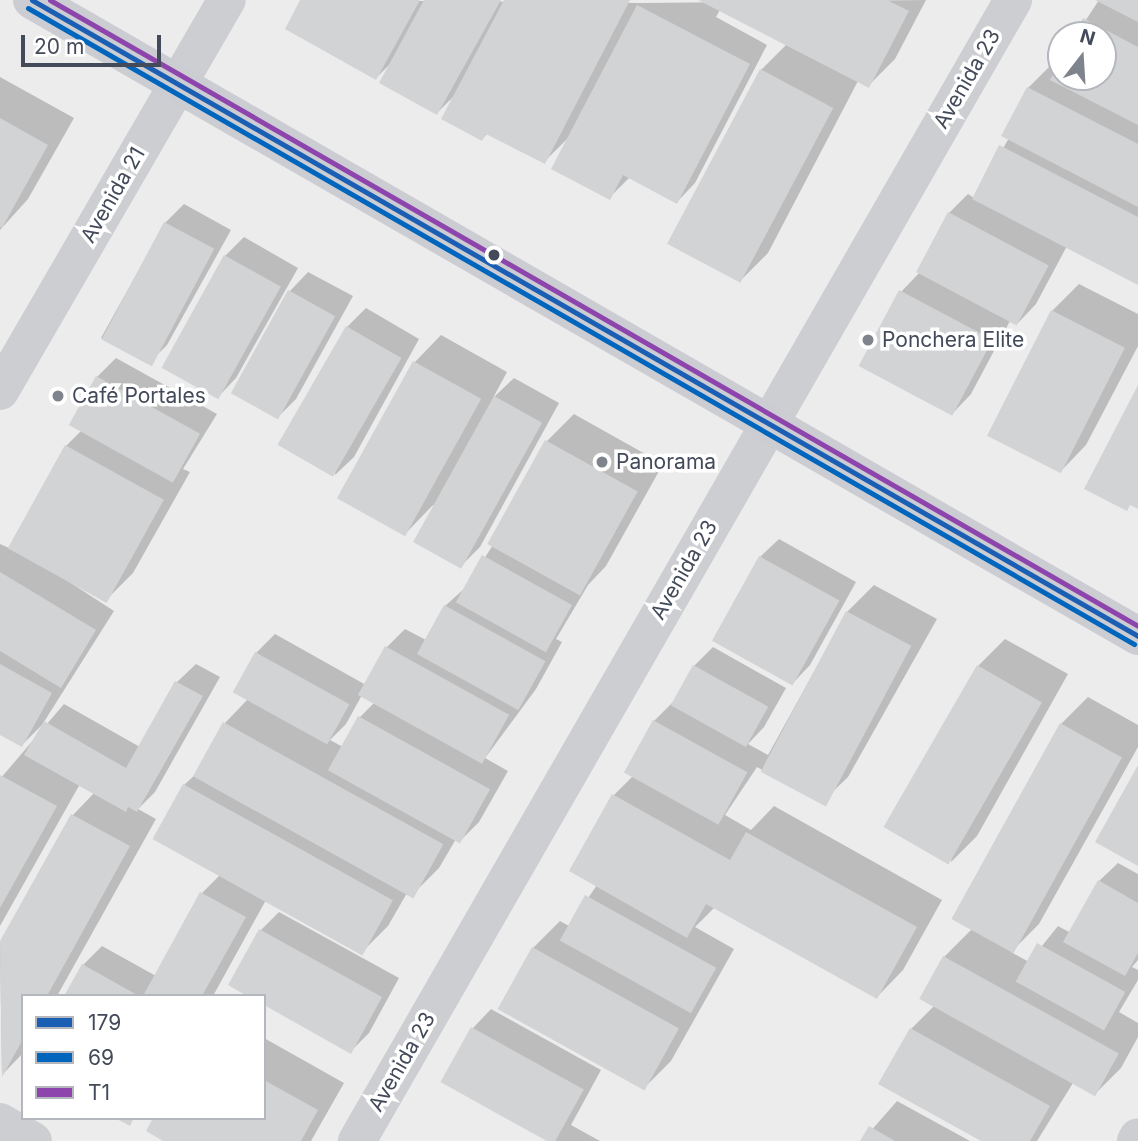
<!DOCTYPE html>
<html>
<head>
<meta charset="utf-8">
<style>
  body { margin:0 }
  #map { position:relative; width:1138px; height:1141px; overflow:hidden; background:#edecec; font-family:Inter,sans-serif }
  div>[style] { position:absolute }
  .shadow>* { inset:0; background:#0003 }
  .building>* { inset:0; background:#d2d3d5; transform-origin:0 0 }
  .minor>* { height:38px; margin:-19px; padding:0 19px; transform-origin:19px; border-radius:19px; background:#cdced2 }
  .tertiary>* { height:38px; margin:-19px; padding:0 19px; transform-origin:19px; border-radius:19px; background:#cdced2 }
  .secondary>* { height:38px; margin:-19px; padding:0 19px; transform-origin:19px; border-radius:19px; background:#cccdd2 }
  .bus-1>* { height:5px; margin:-2.5px; padding:0 2.5px; transform-origin:2.5px; border-radius:2.5px; background:#1a5fb4 }
  .bus-2>* { height:5px; margin:-2.5px; padding:0 2.5px; transform-origin:2.5px; border-radius:2.5px; background:#0065bd }
  .bus-3>* { height:5px; margin:-2.5px; padding:0 2.5px; transform-origin:2.5px; border-radius:2.5px; background:#8e44ad }
  .dots>* { width:19px; height:19px; translate:-50% -50%; box-sizing:border-box; border:4px solid #fff; border-radius:50% }
  span { translate:-50% -50%; white-space:nowrap; text-align:center; line-height:1.15; -webkit-text-stroke:7px #fff; paint-order:stroke }
  .street-label { font-size:21px; color:#434a59 }
  .poi-label { font-size:21px; color:#434a59 }
  .left { translate:0 -50%; text-align:left }
  .legend { position:absolute; left:21px; top:994px; width:245px; height:126px; box-sizing:border-box; background:#fff; border:2px solid #b4b7bd; margin:0; padding:9px 12px; list-style:none; font-size:21px; color:#434a59 }
  .legend li { display:flex; align-items:center; gap:14px; height:35px }
  .legend b { width:35px; border:2px solid #b4b7bd }
  .north { position:absolute; left:1047px; top:21px; width:70px; height:70px; box-sizing:border-box; background:#fff; border:2px solid #b4b7bd; border-radius:50%; rotate:17deg; font-size:19px; font-weight:700; line-height:28px; text-align:center; color:#434a59 }
  .north::after { content:''; display:block; margin:auto; width:24px; height:32px; background:#7e838c; clip-path:polygon(50% 0,100% 100%,50% 72%,0 100%) }
  .scale { position:absolute; left:21px; top:35px; width:140px; height:32px; box-sizing:border-box; border:4px solid #434a59; border-top:0; padding-left:9px; font-size:21px; line-height:24px; white-space:nowrap; color:#434a59; -webkit-text-stroke:5px #fff; paint-order:stroke }
</style>
</head>
<body>
<div id="map">
  <div class="shadow">
    <div style="clip-path:polygon(302px 0,641px 3px,926px 0,895px 59px,868px 86px,858px 81px,768px 253px,741px 280px,761px 70px,787px 44px,720px 10px,716px 17px,767px 45px,695px 183px,677px 202px,630px 177px,609px 198px,569px 137px,544px 162px,488px 133px,482px 139px,455px 95px,437px 113px,389px 65px,376px 78px)"></div>
    <div style="clip-path:polygon(1099px 0,1138px 0,1138px 283px,1067px 246px,1036px 304px,1018px 323px,1011px 319px,971px 394px,953px 413px,901px 292px,920px 272px,949px 213px,968px 194px,974px 198px,1009px 138px,1028px 88px,1055px 61px,1061px 63px,1061px 77px,1103px 77px,1103px 35px,1076px 35px)"></div>
    <div style="clip-path:polygon(0 77px,74px 118px,28px 199px,0 230px)"></div>
    <div style="clip-path:polygon(184px 204px,231px 230px,167px 345px,148px 364px,101px 338px,165px 223px)"></div>
    <div style="clip-path:polygon(244px 237px,298px 268px,236px 378px,218px 397px,163px 367px,225px 256px)"></div>
    <div style="clip-path:polygon(308px 272px,353px 296px,296px 399px,277px 418px,233px 393px,290px 291px)"></div>
    <div style="clip-path:polygon(1079px 284px,1138px 314px,1138px 346px,1086px 445px,1060px 472px,1052px 311px)"></div>
    <div style="clip-path:polygon(366px 308px,419px 339px,354px 457px,335px 475px,347px 327px)"></div>
    <div style="clip-path:polygon(441px 335px,507px 372px,493px 398px,514px 378px,559px 403px,480px 547px,461px 566px,433px 505px,405px 534px,415px 362px)"></div>
    <div style="clip-path:polygon(116px 358px,217px 414px,183px 469px,190px 472px,133px 573px,106px 600px,54px 572px,114px 611px,42px 725px,22px 745px,0 733px,0 544px,9px 548px,66px 446px,82px 430px,71px 424px,97px 377px)"></div>
    <div style="clip-path:polygon(evenodd,574px 414px,663px 464px,606px 566px,588px 585px,556px 639px,562px 642px,536px 689px,485px 758px,508px 771px,479px 822px,460px 841px,456px 839px,439px 868px,412px 895px,407px 893px,388px 926px,361px 953px,266px 900px,213px 996px,66px 996px,83px 965px,102px 946px,156px 976px,202px 893px,220px 875px,184px 785px,197px 773px,225px 723px,248px 699px,256px 653px,275px 634px,366px 685px,387px 647px,405px 629px,426px 640px,445px 606px,465px 588px,493px 545px,490px 543px,547px 441px,574px 414px,362px 695px,375px 702px,360px 717px,343px 747px,330px 740px,346px 724px,362px 695px)"></div>
    <div style="clip-path:polygon(779px 539px,856px 582px,810px 665px,792px 684px,760px 557px)"></div>
    <div style="clip-path:polygon(874px 585px,937px 619px,848px 777px,821px 803px,757px 767px,725px 815px,751px 830px,774px 806px,942px 900px,903px 970px,877px 997px,715px 907px,695px 927px,734px 949px,671px 1061px,644px 1088px,533px 948px,560px 921px,569px 926px,597px 885px,614px 795px,633px 776px,654px 721px,673px 702px,694px 666px,713px 647px,786px 688px,764px 727px,748px 744px,768px 755px,847px 612px)"></div>
    <div style="clip-path:polygon(1005px 639px,1068px 674px,977px 836px,951px 862px,978px 666px)"></div>
    <div style="clip-path:polygon(196px 664px,220px 677px,155px 792px,138px 809px,156px 819px,57px 996px,23px 996px,23px 1053px,2px 1075px,0 945px,73px 815px,95px 792px,80px 784px,0 926px,0 779px,64px 704px,140px 747px,177px 682px)"></div>
    <div style="clip-path:polygon(1088px 697px,1138px 725px,1138px 747px,1039px 924px,1011px 952px,1029px 962px,1058px 926px,1071px 933px,1099px 881px,1118px 863px,1138px 874px,1138px 960px,1132px 967px,1138px 970px,1138px 980px,1119px 1012px,1138px 1023px,1138px 1037px,1121px 1068px,1094px 1095px,1073px 1083px,1037px 1141px,985px 1141px,880px 1083px,911px 1029px,934px 1006px,944px 957px,972px 929px,1061px 724px)"></div>
    <div style="clip-path:polygon(279px 912px,399px 978px,369px 1033px,351px 1051px,264px 996px,260px 931px)"></div>
    <div style="clip-path:polygon(491px 1009px,601px 1070px,571px 1125px,600px 1141px,552px 1141px,443px 1081px,473px 1028px)"></div>
    <div style="clip-path:polygon(264px 1038px,344px 1083px,311px 1141px,167px 1141px,264px 1118px)"></div>
    <div style="clip-path:polygon(897px 1101px,970px 1141px,862px 1141px)"></div>
  </div>
  <div class="building">
    <div style="clip-path:polygon(300px 0,420px 0,376px 80px,285px 29px)"></div>
    <div style="clip-path:polygon(424px 0,501px 0,437px 115px,379px 83px)"></div>
    <div style="clip-path:polygon(504px 0,630px 0,545px 164px,486px 134px,482px 141px,441px 119px)"></div>
    <div style="clip-path:polygon(698px 0,887px 0,909px 11px,869px 88px)"></div>
    <div style="clip-path:polygon(1095px 0,1138px 0,1138px 22px)"></div>
    <div style="clip-path:polygon(637px 5px,750px 64px,677px 204px,623px 175px,610px 200px,551px 169px)"></div>
    <div style="clip-path:polygon(1083px 18px,1138px 47px,1138px 125px,1050px 80px,1061px 59px,1061px 77px,1103px 77px,1103px 35px,1074px 35px)"></div>
    <div style="left:760px;top:69px;width:83px;height:198px;rotate:28deg"></div>
    <div style="clip-path:polygon(1027px 87px,1138px 144px,1138px 207px,1001px 136px)"></div>
    <div style="clip-path:polygon(0 118px,48px 145px,2px 228px,0 227px)"></div>
    <div style="clip-path:polygon(999px 145px,1138px 217px,1138px 285px,972px 199px)"></div>
    <div style="left:948px;top:212px;width:114px;height:68px;rotate:28deg"></div>
    <div style="left:164px;top:222px;width:57px;height:133px;rotate:28deg"></div>
    <div style="left:224px;top:255px;width:65px;height:129px;rotate:29deg"></div>
    <div style="left:288px;top:290px;width:54px;height:118px;rotate:29deg"></div>
    <div style="left:899px;top:290px;width:106px;height:86px;rotate:28deg"></div>
    <div style="left:1051px;top:310px;width:83px;height:141px;rotate:27deg"></div>
    <div style="left:346px;top:326px;width:64px;height:137px;rotate:30deg"></div>
    <div style="left:413px;top:361px;width:78px;height:157px;rotate:29deg"></div>
    <div style="left:96px;top:376px;width:119px;height:56px;rotate:29deg"></div>
    <div style="clip-path:polygon(1138px 385px,1138px 509px,1130px 505px,1127px 511px,1084px 489px)"></div>
    <div style="left:494px;top:396px;width:55px;height:167px;rotate:29deg"></div>
    <div style="left:545px;top:440px;width:106px;height:119px;rotate:29deg"></div>
    <div style="left:65px;top:445px;width:113px;height:118px;rotate:29deg"></div>
    <div style="left:482px;top:555px;width:103px;height:54px;rotate:29deg"></div>
    <div style="left:759px;top:556px;width:92px;height:97px;rotate:29deg"></div>
    <div style="clip-path:polygon(0 572px,96px 630px,61px 688px,0 651px)"></div>
    <div style="left:444px;top:605px;width:116px;height:56px;rotate:29deg"></div>
    <div style="left:846px;top:611px;width:74px;height:182px;rotate:28deg"></div>
    <div style="left:385px;top:646px;width:142px;height:56px;rotate:29deg"></div>
    <div style="left:255px;top:652px;width:108px;height:46px;rotate:29deg"></div>
    <div style="clip-path:polygon(0 664px,52px 693px,22px 747px,0 735px)"></div>
    <div style="left:693px;top:665px;width:86px;height:46px;rotate:29deg"></div>
    <div style="left:977px;top:665px;width:75px;height:187px;rotate:30deg"></div>
    <div style="clip-path:polygon(175px 681px,203px 696px,137px 812px,128px 807px,126px 812px,24px 755px,44px 721px,126px 768px)"></div>
    <div style="left:358px;top:716px;width:151px;height:62px;rotate:29deg"></div>
    <div style="left:653px;top:720px;width:108px;height:60px;rotate:29deg"></div>
    <div style="left:223px;top:722px;width:252px;height:62px;rotate:29deg"></div>
    <div style="left:1060px;top:723px;width:71px;height:224px;rotate:29deg"></div>
    <div style="clip-path:polygon(1138px 765px,1138px 866px,1095px 842px)"></div>
    <div style="clip-path:polygon(0 775px,57px 806px,0 908px)"></div>
    <div style="left:183px;top:784px;width:240px;height:63px;rotate:29deg"></div>
    <div style="clip-path:polygon(612px 794px,730px 860px,746px 832px,917px 927px,877px 999px,706px 904px,687px 938px,569px 871px)"></div>
    <div style="clip-path:polygon(71px 814px,130px 846px,47px 996px,23px 996px,23px 1039px,2px 1077px,0 941px)"></div>
    <div style="clip-path:polygon(1098px 880px,1138px 903px,1138px 953px,1125px 976px,1063px 942px)"></div>
    <div style="clip-path:polygon(200px 892px,246px 917px,202px 996px,143px 996px)"></div>
    <div style="left:585px;top:895px;width:150px;height:52px;rotate:29deg"></div>
    <div style="clip-path:polygon(259px 929px,382px 997px,351px 1054px,264px 1005px,264px 996px,247px 996px,228px 985px)"></div>
    <div style="left:1037px;top:943px;width:101px;height:44px;rotate:29deg"></div>
    <div style="left:532px;top:947px;width:168px;height:71px;rotate:29deg"></div>
    <div style="left:943px;top:956px;width:201px;height:49px;rotate:29deg"></div>
    <div style="clip-path:polygon(82px 964px,139px 996px,64px 996px)"></div>
    <div style="left:471px;top:1027px;width:129px;height:63px;rotate:29deg"></div>
    <div style="clip-path:polygon(910px 1028px,1050px 1106px,1030px 1141px,981px 1141px,878px 1084px)"></div>
    <div style="clip-path:polygon(264px 1080px,318px 1110px,301px 1141px,163px 1141px,146px 1131px,153px 1118px,264px 1118px)"></div>
    <div style="clip-path:polygon(115px 1118px,134px 1118px,130px 1126px)"></div>
    <div style="clip-path:polygon(869px 1126px,895px 1141px,860px 1141px)"></div>
  </div>
  <div class="minor">
    <div style="left:0;top:391px;width:452px;rotate:-59.9deg"></div>
    <div style="left:357px;top:1141px;width:1316px;rotate:-60.1deg"></div>
    <div style="left:1136px;top:1141px;width:4px;rotate:-63deg"></div>
  </div>
  <div class="tertiary">
    <div style="left:0;top:1122px;width:38px;rotate:30deg"></div>
  </div>
  <div class="secondary">
    <div style="left:32px;top:0;width:1276px;rotate:29.9deg"></div>
  </div>
  <div class="bus-1">
    <div style="left:32px;top:0;width:1276px;rotate:29.9deg"></div>
  </div>
  <div class="bus-2">
    <div style="left:28px;top:8px;width:1276px;rotate:29.9deg"></div>
  </div>
  <div class="bus-3">
    <div style="left:50px;top:0;width:1255px;rotate:29.91deg"></div>
  </div>
  <div class="dots">
    <div style="left:494px;top:255px;background:#434a59"></div>
    <div style="left:868px;top:340px;background:#7e838c"></div>
    <div style="left:58px;top:396px;background:#7e838c"></div>
    <div style="left:602px;top:462px;background:#7e838c"></div>
  </div>
  <div class="street-label">
    <span style="left:967px;top:79px;rotate:-60deg">Avenida 23</span>
    <span style="left:113px;top:195px;rotate:-60deg">Avenida 21</span>
    <span style="left:684px;top:570px;rotate:-60deg">Avenida 23</span>
    <span style="left:402px;top:1062px;rotate:-60deg">Avenida 23</span>
  </div>
  <div class="poi-label">
    <span class="left" style="left:882px;top:340px">Ponchera Elite</span>
    <span class="left" style="left:72px;top:396px">Café Portales</span>
    <span class="left" style="left:616px;top:462px">Panorama</span>
  </div>
  <ul class="legend">
  <li><b style="height:9px;background:#1a5fb4"></b>179</li>
  <li><b style="height:9px;background:#0065bd"></b>69</li>
  <li><b style="height:9px;background:#8e44ad"></b>T1</li>
  </ul>
  <div class="north">N</div>
  <div class="scale">20 m</div>
</div>
</body>
</html>
